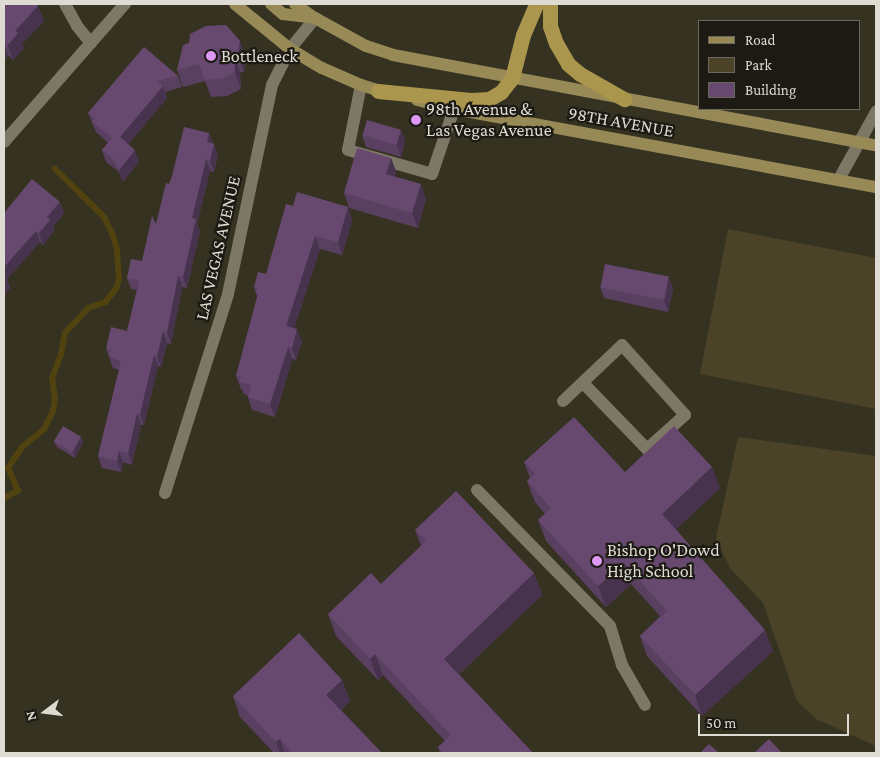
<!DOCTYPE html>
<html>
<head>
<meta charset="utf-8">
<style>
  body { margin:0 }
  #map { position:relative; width:880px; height:757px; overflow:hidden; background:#363222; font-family:"Crimson Pro",serif }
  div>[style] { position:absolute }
  .green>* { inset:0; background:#4a4327 }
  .stream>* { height:6px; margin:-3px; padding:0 3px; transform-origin:3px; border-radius:3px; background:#51430f }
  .lane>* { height:12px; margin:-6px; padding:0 6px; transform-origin:6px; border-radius:6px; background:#7d7866 }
  .street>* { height:12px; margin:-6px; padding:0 6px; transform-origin:6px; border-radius:6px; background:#7d7866 }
  .secondary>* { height:12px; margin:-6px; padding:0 6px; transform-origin:6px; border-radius:6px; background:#7d7866 }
  .primary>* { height:12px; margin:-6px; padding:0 6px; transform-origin:6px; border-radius:6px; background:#988a56 }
  .highway>* { height:15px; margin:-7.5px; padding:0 7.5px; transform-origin:7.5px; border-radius:7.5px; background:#aa964c }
  .wall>* { inset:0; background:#593f60 }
  .shaded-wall>* { inset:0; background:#48334e }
  .building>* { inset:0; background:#674970; transform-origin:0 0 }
  .dots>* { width:14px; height:14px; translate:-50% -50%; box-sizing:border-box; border:2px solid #1c1a13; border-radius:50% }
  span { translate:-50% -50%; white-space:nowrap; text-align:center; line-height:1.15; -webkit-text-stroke:4.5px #1c1a13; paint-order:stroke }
  .poi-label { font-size:18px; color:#dedbd2 }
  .left { translate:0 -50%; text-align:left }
  .street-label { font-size:18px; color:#dedbd2 }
  .frame { position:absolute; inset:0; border:5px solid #dedbd2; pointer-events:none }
  .legend { position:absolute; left:698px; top:20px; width:162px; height:90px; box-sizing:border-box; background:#1c1a13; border:1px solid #6a675f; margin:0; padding:6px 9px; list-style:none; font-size:15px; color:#dedbd2 }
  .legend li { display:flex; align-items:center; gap:10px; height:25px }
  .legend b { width:25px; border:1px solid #6a675f }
  .north { position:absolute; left:20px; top:687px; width:50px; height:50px; -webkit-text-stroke:4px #1c1a13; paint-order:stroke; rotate:255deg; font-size:14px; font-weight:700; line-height:20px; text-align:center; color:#dedbd2 }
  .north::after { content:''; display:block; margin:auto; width:18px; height:22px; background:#dedbd2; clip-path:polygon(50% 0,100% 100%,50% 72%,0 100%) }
  .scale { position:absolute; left:698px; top:714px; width:151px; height:22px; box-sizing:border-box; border:2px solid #dedbd2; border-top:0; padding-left:6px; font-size:15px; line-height:18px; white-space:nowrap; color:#dedbd2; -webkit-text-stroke:4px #1c1a13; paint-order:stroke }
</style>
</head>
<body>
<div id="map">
  <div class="green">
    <div style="clip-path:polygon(728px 229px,876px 258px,876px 409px,700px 374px)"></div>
    <div style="clip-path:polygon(738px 437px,876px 456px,876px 746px,816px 719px,797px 701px,763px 603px,730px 568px,716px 538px)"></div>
  </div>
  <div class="stream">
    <div style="left:4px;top:498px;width:16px;rotate:-27deg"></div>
    <div style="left:18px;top:491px;width:25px;rotate:-113deg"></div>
    <div style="left:8px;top:468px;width:25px;rotate:-56deg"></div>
    <div style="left:22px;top:447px;width:28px;rotate:-39deg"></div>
    <div style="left:44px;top:429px;width:20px;rotate:-63deg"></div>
    <div style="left:53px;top:411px;width:12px;rotate:-81deg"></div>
    <div style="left:55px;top:399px;width:21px;rotate:-98deg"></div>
    <div style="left:52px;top:378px;width:25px;rotate:-69deg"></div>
    <div style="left:61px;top:355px;width:22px;rotate:-80deg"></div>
    <div style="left:65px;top:333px;width:34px;rotate:-47deg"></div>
    <div style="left:88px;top:308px;width:18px;rotate:-19deg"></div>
    <div style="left:105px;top:302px;width:17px;rotate:-50deg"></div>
    <div style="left:116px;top:289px;width:10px;rotate:-73deg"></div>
    <div style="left:119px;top:279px;width:30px;rotate:-94deg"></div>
    <div style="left:117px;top:249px;width:17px;rotate:-107deg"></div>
    <div style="left:112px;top:233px;width:18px;rotate:-117deg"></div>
    <div style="left:104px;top:217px;width:69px;rotate:-135.6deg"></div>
  </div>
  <div class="lane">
    <div style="left:361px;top:85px;width:66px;rotate:101.3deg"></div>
    <div style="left:348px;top:150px;width:87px;rotate:15.9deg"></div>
    <div style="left:432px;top:174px;width:69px;rotate:-71.3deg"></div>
    <div style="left:563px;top:401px;width:81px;rotate:-43.5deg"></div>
    <div style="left:622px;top:345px;width:94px;rotate:48deg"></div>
    <div style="left:685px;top:415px;width:51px;rotate:138.2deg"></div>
    <div style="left:647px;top:449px;width:92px;rotate:-134.1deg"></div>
    <div style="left:477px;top:490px;width:190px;rotate:45.6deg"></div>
    <div style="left:610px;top:626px;width:41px;rotate:72.9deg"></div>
    <div style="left:622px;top:665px;width:46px;rotate:60.1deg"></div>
  </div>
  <div class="street">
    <div style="left:65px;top:4px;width:25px;rotate:61deg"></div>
    <div style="left:77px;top:26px;width:22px;rotate:51deg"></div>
    <div style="left:165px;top:493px;width:209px;rotate:-72.4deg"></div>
    <div style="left:228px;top:294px;width:214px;rotate:-78.1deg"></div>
    <div style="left:272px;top:85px;width:40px;rotate:-63.4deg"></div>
    <div style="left:290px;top:49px;width:40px;rotate:-51deg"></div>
  </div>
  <div class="secondary">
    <div style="left:4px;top:142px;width:184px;rotate:-48.8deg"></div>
    <div style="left:839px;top:179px;width:77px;rotate:-61.1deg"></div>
  </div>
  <div class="primary">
    <div style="left:235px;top:4px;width:71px;rotate:39.3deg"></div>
    <div style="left:290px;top:49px;width:37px;rotate:31deg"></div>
    <div style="left:322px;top:68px;width:43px;rotate:23.6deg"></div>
    <div style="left:361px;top:85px;width:28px;rotate:17deg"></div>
    <div style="left:271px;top:4px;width:16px;rotate:40deg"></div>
    <div style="left:283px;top:14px;width:32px;rotate:7deg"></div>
    <div style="left:315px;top:18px;width:58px;rotate:28.8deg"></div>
    <div style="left:366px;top:46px;width:28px;rotate:18deg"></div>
    <div style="left:393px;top:55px;width:491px;rotate:10.6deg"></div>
    <div style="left:295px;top:4px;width:22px;rotate:36deg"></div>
    <div style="left:417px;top:100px;width:38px;rotate:14deg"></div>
    <div style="left:454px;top:109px;width:429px;rotate:10.5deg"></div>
  </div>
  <div class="highway">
    <div style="left:550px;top:4px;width:22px;rotate:90deg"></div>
    <div style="left:550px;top:26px;width:18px;rotate:71deg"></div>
    <div style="left:556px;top:43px;width:24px;rotate:60deg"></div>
    <div style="left:568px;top:64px;width:16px;rotate:40deg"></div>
    <div style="left:580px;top:74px;width:51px;rotate:29.6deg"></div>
    <div style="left:378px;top:91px;width:93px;rotate:5.5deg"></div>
    <div style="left:471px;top:100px;width:18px;rotate:-3deg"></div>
    <div style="left:489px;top:99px;width:14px;rotate:-30deg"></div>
    <div style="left:501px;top:92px;width:18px;rotate:-52deg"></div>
    <div style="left:512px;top:78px;width:44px;rotate:-75.7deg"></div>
    <div style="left:523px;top:35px;width:34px;rotate:-67deg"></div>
  </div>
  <div class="wall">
    <div style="clip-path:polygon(4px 4px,44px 21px,22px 44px,24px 48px,13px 60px,8px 55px,4px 60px)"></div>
    <div style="clip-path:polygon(189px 43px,246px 58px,244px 72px,240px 72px,241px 89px,227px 96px,211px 97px,205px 81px,183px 87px,177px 70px)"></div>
    <div style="clip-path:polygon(144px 47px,178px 76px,182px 87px,165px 92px,167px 98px,128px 144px,139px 161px,123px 182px,118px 171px,106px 162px,102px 150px,108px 143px,96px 132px,88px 113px)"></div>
    <div style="clip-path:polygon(401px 130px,405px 141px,401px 157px,366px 147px,362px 135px)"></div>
    <div style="clip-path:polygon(209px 133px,218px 155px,214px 172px,210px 171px,197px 224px,200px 231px,187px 288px,182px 287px,171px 344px,167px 343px,161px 367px,158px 366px,144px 425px,141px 425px,132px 465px,123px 462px,121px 472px,102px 468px,98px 456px,119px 370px,113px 368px,106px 349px,127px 331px,137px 290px,131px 289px,127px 278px,142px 261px,156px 224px,169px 184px)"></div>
    <div style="clip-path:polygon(391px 158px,396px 172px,395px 177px,426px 199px,418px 228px,349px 208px,344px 193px)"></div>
    <div style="clip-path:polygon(293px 206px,348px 207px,352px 220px,342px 255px,320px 249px,294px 329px,302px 342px,296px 360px,292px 359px,275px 417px,252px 410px,248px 397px,248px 396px,244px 394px,242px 389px,241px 389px,236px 376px,257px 297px,254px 287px,266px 274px)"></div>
    <div style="clip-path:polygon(4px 213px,64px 213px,53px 227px,54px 231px,43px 245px,40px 242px,7px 279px,10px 288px,4px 295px)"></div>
    <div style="clip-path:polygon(600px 287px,673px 289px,668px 312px,604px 298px)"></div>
    <div style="clip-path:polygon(81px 437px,83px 442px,75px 458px,57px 447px,54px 442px)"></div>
    <div style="clip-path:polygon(524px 462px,625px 472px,720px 488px,676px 529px,773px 651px,702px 716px,647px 656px,640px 636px,660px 616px,631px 584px,606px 607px,546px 541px,538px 520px,545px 514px,535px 502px,527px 481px,530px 478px)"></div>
    <div style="clip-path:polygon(415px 530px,534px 573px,542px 595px,459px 674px,533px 753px,440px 753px,438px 747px,445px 741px,383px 675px,378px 680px,336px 636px,328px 614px,381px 584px,421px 546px)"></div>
    <div style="clip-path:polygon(342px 680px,350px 701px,341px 710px,382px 753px,274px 753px,240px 717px,233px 696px)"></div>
  </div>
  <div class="shaded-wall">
    <div style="clip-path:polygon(38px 6px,44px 21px,22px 44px,24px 48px,13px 60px,8px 45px,15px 31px)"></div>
    <div style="clip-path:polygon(240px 41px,246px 58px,244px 72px,238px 55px)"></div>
    <div style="clip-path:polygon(4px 43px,8px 55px,4px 60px)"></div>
    <div style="clip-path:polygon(234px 55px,240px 72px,241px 89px,235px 72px)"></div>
    <div style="clip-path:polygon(163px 86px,167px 98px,124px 149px,120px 137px)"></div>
    <div style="clip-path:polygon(401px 130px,405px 141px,401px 157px,397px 145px)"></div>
    <div style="clip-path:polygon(209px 133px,213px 145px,207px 142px)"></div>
    <div style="clip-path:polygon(214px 144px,218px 155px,214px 172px,210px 160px)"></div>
    <div style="clip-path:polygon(135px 150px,139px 161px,123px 182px,119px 170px)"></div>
    <div style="clip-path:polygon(391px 158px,396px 172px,392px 189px,386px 174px)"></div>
    <div style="clip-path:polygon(206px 159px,210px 171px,197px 224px,200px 231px,187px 288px,183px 277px,192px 218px)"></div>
    <div style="clip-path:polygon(421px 184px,426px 199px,418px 228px,412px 213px)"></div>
    <div style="clip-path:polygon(60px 202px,64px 213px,53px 227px,54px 231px,43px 245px,39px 233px,47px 217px)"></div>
    <div style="clip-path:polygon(348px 207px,352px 220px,342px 255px,338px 242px)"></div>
    <div style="clip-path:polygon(36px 231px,40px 242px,7px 279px,10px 288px,4px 295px,4px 267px)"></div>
    <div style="clip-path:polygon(315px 236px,320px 249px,291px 339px,286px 326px)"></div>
    <div style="clip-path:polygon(178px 276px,182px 287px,171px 344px,167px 332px)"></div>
    <div style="clip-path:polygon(669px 277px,673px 289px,668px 312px,664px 300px)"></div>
    <div style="clip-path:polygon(297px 329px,302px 342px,296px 360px,292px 348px)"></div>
    <div style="clip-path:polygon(163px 331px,167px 343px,161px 367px,157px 356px)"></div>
    <div style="clip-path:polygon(288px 347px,292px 359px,275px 417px,270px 404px)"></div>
    <div style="clip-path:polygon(154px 355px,158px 366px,144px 425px,140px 414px)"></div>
    <div style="clip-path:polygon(137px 413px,141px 425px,132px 465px,128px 453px)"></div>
    <div style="clip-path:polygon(81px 437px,83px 442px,75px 458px,73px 452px)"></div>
    <div style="clip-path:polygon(119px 451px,123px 462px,121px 472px,117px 461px)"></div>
    <div style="clip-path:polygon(712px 467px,720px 488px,670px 535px,662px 514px)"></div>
    <div style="clip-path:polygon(624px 563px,631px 584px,606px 607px,598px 586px)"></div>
    <div style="clip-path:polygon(534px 573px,542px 595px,452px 680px,444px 659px)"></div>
    <div style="clip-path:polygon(765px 630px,773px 651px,702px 716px,695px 695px)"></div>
    <div style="clip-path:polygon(375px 654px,383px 675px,378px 680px,370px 659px)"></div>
    <div style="clip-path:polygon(342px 680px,350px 701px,334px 716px,326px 695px)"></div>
    <div style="clip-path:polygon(280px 739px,285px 753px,280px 753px,276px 742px)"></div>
  </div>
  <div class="building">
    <div style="clip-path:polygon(4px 4px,36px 4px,38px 6px,15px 31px,18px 33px,8px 45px,4px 41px)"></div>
    <div style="clip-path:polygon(226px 25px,240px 41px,238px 55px,234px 55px,235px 72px,221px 79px,205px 80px,199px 64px,177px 70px,183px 45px,189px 43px,190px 34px,206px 26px)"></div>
    <div style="clip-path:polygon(144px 47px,178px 76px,157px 81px,163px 86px,120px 137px,135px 150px,119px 170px,114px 160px,102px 150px,112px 138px,92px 121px,95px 118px,88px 113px)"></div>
    <div style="left:367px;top:120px;width:35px;height:16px;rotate:16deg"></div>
    <div style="clip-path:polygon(184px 127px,209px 133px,207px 142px,214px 144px,210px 160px,206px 159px,192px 218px,196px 219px,183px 277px,178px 276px,167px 332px,163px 331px,157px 356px,154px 355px,140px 414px,137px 413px,128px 453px,119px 451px,117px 461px,98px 456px,121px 361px,109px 356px,111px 350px,106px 349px,111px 327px,127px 331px,139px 282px,139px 280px,127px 278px,131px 259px,142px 261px,152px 216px,156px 224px,166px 183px,169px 184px,172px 176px)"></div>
    <div style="clip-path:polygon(357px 148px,391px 158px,386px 174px,421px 184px,412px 213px,344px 193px)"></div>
    <div style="clip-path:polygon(32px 179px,60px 202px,47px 217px,50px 220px,39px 233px,36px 231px,4px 267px,4px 213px)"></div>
    <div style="clip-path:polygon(297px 192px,348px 207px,338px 242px,315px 236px,286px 326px,297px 329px,292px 348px,288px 347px,270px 404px,248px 397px,251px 385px,239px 382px,241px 377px,236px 376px,258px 294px,256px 293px,257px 288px,254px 287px,258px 272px,266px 274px,286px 204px,293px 206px)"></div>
    <div style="left:605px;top:264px;width:65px;height:24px;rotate:11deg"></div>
    <div style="clip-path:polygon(574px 417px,625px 472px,674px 426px,712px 467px,662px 514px,765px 630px,695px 695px,640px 636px,667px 611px,624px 563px,598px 586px,538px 520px,551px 508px,527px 481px,535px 474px,524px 462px)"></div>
    <div style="left:63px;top:426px;width:21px;height:18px;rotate:31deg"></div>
    <div style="clip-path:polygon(456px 491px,534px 573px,444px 659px,533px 753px,443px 753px,438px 747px,451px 735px,375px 654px,370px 659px,328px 614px,371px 573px,381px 584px,426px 541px,415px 530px)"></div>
    <div style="clip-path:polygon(299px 633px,342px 680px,326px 695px,382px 753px,293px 753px,280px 739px,276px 742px,233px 696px)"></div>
    <div style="clip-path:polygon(769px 739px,782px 753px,754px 753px)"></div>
    <div style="clip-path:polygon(709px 744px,719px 753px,700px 753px)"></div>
  </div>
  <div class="dots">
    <div style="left:211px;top:56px;background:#dd98f3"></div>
    <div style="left:416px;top:120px;background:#dd98f3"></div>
    <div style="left:597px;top:561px;background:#dd98f3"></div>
  </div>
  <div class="poi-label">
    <span class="left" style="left:221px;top:56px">Bottleneck</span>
    <span class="left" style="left:426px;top:120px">98th Avenue &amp;<br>Las Vegas Avenue</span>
    <span class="left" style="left:607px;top:561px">Bishop O'Dowd<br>High School</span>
  </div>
  <div class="street-label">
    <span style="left:621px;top:122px;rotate:10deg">98TH AVENUE</span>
    <span style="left:218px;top:248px;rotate:-77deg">LAS VEGAS AVENUE</span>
  </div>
  <div class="frame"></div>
  <ul class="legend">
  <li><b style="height:6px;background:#988a56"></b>Road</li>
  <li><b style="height:14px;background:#4a4327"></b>Park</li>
  <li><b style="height:14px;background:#674970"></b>Building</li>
  </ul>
  <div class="north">N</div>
  <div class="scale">50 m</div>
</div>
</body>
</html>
